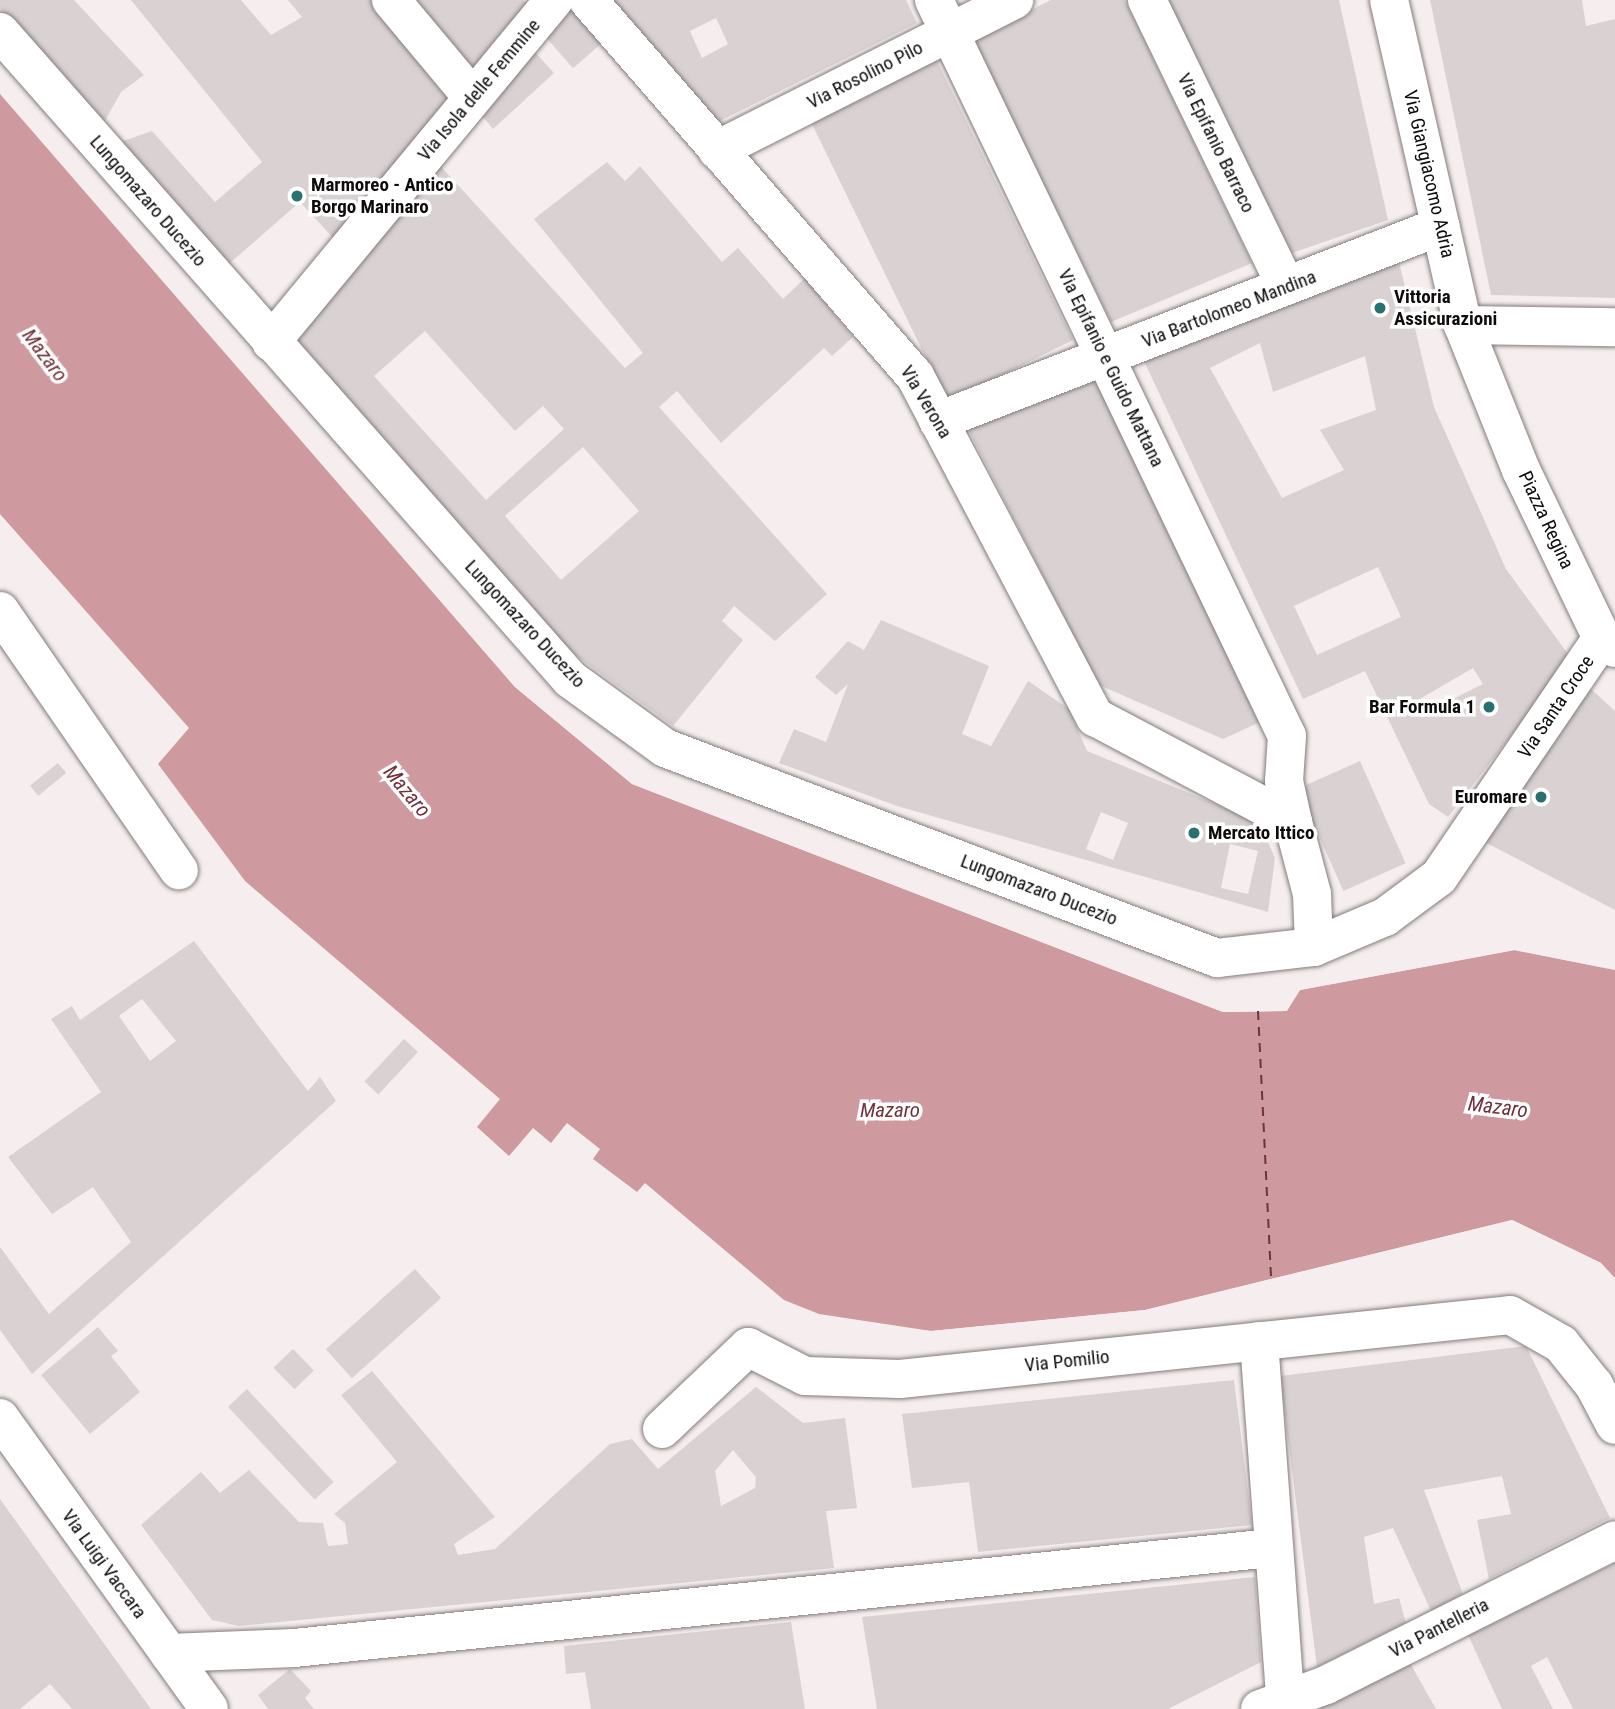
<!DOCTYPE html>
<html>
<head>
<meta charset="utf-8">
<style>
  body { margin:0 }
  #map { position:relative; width:1615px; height:1709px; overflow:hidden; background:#f6eeee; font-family:"Roboto Condensed",sans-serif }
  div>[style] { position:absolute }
  .water>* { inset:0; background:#ce9a9f }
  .pier>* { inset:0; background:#f6eeee }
  .ferry>* { height:2px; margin-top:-1px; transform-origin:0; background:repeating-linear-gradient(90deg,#73313c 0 9px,transparent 0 16px) }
  .building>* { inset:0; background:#d9d1d2; transform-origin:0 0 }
  .roads { filter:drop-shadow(0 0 2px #847c7c) drop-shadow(0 0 2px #847c7c) }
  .minor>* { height:38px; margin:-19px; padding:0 19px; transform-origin:19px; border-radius:19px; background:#fff }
  .secondary>* { height:38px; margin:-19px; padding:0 19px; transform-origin:19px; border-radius:19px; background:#fff }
  .dots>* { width:19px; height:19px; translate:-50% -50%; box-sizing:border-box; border:4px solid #fff; border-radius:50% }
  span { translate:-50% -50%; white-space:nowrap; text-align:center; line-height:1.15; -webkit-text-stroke:7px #fff; paint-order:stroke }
  .street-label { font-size:19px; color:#0f0c0c }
  .poi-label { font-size:19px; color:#0f0c0c; font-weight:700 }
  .left { translate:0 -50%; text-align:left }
  .right { translate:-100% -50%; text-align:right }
  .water-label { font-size:21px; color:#73313c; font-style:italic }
</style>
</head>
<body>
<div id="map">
  <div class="water">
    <div style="clip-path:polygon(0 94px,515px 687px,632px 784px,1223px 1012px,1286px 1011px,1300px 990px,1515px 950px,1615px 970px,1615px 1278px,1601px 1263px,1512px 1220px,1145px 1310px,931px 1331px,819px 1314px,784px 1300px,645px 1183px,637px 1192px,593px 1159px,600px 1149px,567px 1123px,551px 1143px,533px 1128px,509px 1156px,477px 1127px,500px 1099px,245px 881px,158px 764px,189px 728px,0 514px)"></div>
  </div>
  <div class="pier">
    <div style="clip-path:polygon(0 91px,518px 684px,634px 781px,1223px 1008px,1285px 1008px,1299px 987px,1514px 946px,1615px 970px,1514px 950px,1300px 990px,1287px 1011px,1223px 1012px,632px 784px,515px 687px)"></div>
    <div style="clip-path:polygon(1512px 1220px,1601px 1263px,1615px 1282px,1599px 1266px,1512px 1223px,1145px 1314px,931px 1335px,831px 1320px,931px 1331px,1145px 1310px)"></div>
  </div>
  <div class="ferry">
    <div style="left:1258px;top:1011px;width:268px;rotate:87.2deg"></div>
  </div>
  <div class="building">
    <div style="clip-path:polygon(0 0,74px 0,144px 75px,121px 92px,102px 126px,0 9px)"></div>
    <div style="clip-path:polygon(131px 0,241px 0,271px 35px,302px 17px,288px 0,374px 0,451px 101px,337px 242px,300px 202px,223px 269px,115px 144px,152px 131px,215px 202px,262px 162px)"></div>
    <div style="clip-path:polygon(412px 0,523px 0,529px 6px,473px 76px)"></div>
    <div style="clip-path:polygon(evenodd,605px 0,906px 0,917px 23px,714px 124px,605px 0,716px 18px,728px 44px,702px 58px,690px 31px,716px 18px)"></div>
    <div style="clip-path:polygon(1051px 0,1125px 0,1252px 263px,1111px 322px,973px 39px)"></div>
    <div style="clip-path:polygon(1165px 0,1339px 0,1388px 220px,1292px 253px)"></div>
    <div style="clip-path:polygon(1430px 0,1582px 0,1586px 26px,1615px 19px,1615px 298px,1491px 295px)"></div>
    <div style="left:571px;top:5px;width:49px;height:40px;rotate:49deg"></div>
    <div style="clip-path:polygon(534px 51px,554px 73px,493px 129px,480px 113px)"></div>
    <div style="left:935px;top:57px;width:315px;height:140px;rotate:64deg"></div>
    <div style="clip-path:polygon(evenodd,435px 160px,625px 368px,643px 353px,534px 219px,607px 162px,625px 181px,640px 166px,722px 262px,738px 248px,783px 299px,805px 278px,853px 337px,832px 356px,824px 348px,721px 443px,677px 391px,659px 407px,827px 594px,775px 641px,734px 606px,722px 621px,743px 640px,673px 726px,556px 641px,289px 341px,435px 160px,425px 331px,515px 431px,543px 406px,564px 429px,486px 500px,374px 376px,425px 331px,435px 160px,583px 447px,639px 511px,561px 580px,505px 516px,583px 447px)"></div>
    <div style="clip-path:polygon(evenodd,1398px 258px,1434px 407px,1506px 569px,1571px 658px,1448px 817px,1429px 804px,1365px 671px,1303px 699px,1143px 359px,1398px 258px,1260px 343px,1273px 392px,1365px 356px,1376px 410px,1320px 430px,1344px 470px,1282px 498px,1210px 368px,1260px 343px,1398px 258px,1378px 567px,1401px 617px,1317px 655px,1294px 606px,1378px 567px,1398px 258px,1473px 668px,1483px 684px,1427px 712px,1418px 700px,1473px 668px)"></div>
    <div style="clip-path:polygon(1095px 380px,1260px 722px,1223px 739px,1099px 685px,968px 429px)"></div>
    <div style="clip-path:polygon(evenodd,881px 620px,989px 666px,962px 734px,991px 746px,1028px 681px,1069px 709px,1087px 751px,1259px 822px,1275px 858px,1268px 912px,897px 806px,779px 763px,794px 729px,826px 742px,848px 684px,836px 695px,815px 677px,848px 641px,864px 650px,881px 620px,1101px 812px,1128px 823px,1113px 860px,1086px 849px,1101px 812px,881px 620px,1230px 844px,1258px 851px,1248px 894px,1221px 888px,1230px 844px)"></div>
    <div style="clip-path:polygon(1591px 689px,1615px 711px,1615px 910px,1479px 839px)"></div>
    <div style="left:1360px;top:761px;width:112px;height:68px;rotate:66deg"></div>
    <div style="left:58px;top:763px;width:13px;height:36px;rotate:51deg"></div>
    <div style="clip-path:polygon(evenodd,194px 941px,308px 1091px,320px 1077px,336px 1101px,32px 1374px,0 1330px,0 1247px,49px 1314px,131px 1242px,93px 1187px,52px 1214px,8px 1157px,101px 1092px,51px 1019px,72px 1006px,80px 1020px,194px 941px,142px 999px,176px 1041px,150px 1061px,119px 1016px,142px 999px)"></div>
    <div style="left:404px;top:1039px;width:19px;height:58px;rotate:43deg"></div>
    <div style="left:415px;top:1269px;width:39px;height:120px;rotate:48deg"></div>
    <div style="clip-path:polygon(98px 1327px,118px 1351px,111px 1356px,140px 1392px,90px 1434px,41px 1375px)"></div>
    <div style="clip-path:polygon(1526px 1346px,1610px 1518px,1489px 1579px,1477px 1520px,1511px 1514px,1502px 1476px,1424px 1490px,1463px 1594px,1431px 1611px,1393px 1528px,1364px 1537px,1374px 1604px,1399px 1598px,1406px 1623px,1317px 1667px,1280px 1376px)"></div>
    <div style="left:293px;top:1349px;width:30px;height:27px;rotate:46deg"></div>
    <div style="clip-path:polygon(evenodd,372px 1371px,495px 1517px,454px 1544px,458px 1555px,495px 1549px,610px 1444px,632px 1439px,658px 1469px,756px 1387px,803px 1423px,845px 1418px,857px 1508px,826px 1511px,834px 1568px,239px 1626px,212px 1620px,141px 1525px,201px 1472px,220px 1493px,249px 1470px,299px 1522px,323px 1523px,328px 1546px,348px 1544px,345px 1523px,334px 1514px,397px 1462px,341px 1395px,372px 1371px,733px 1450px,756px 1477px,755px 1488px,721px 1506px,715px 1471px,733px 1450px)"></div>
    <div style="clip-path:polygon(1234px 1380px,1252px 1525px,978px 1552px,969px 1482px,912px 1488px,902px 1414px)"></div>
    <div style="left:247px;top:1389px;width:127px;height:26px;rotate:47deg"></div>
    <div style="clip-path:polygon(0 1499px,151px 1709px,72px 1709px,50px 1684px,20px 1709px,0 1709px)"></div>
    <div style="clip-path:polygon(1615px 1563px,1615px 1709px,1573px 1709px,1547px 1657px,1531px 1666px,1553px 1709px,1502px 1709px,1468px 1635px)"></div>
    <div style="clip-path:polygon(1255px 1577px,1261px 1662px,1168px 1709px,877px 1709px,862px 1617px)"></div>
    <div style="clip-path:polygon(791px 1622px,805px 1709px,591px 1709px,585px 1672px,566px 1674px,564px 1646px)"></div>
    <div style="clip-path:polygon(1410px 1663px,1436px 1709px,1321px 1709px,1320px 1707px)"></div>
    <div style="clip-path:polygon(290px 1669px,311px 1691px,305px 1698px,314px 1709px,268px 1709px,258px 1695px)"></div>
  </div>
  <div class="roads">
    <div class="minor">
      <div style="left:391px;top:0;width:126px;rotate:50.1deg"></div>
      <div style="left:588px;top:0;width:498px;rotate:49deg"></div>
      <div style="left:915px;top:376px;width:386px;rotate:62.2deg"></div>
      <div style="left:1095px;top:717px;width:224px;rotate:27.9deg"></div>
      <div style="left:1293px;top:822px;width:74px;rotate:75.2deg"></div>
      <div style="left:1312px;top:894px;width:53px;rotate:87.8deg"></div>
      <div style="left:934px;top:0;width:816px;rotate:64.38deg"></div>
      <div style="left:1287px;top:736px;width:45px;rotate:93.8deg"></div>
      <div style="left:1284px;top:781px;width:42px;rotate:77.6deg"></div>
      <div style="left:1147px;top:0;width:318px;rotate:64.1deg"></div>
      <div style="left:0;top:32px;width:862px;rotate:48.62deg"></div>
      <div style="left:570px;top:679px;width:117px;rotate:36deg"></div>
      <div style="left:665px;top:748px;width:591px;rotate:20.83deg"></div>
      <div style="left:1217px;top:958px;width:98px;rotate:-6.5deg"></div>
      <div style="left:1314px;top:947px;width:77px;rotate:-22.9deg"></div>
      <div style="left:1385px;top:917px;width:67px;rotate:-36.5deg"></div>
      <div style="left:1439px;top:877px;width:289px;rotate:-55.7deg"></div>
      <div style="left:717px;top:150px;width:333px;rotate:-26.8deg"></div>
      <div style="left:1463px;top:325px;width:152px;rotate:0.8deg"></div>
      <div style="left:271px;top:342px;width:444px;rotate:-50.4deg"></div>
      <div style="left:938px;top:421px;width:539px;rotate:-21.19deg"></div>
      <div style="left:0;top:611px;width:315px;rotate:55.4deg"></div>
      <div style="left:1259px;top:1341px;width:369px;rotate:85.8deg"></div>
      <div style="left:662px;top:1429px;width:119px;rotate:-43.6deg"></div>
      <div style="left:748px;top:1347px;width:64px;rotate:27deg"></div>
      <div style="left:805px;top:1376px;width:95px;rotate:1.8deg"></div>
      <div style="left:900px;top:1379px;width:613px;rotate:-5.99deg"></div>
      <div style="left:1510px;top:1315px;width:59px;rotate:29.6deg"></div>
      <div style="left:1561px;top:1344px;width:53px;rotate:51.2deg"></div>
      <div style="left:1594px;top:1385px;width:45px;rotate:62.3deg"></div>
      <div style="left:169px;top:1653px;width:125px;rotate:-2.3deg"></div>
      <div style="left:294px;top:1648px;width:983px;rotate:-5.84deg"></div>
      <div style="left:1260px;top:1709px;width:70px;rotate:-20deg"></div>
      <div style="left:1326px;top:1685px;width:323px;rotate:-26.6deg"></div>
    </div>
    <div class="secondary">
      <div style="left:1389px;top:0;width:333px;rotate:77.2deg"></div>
      <div style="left:1463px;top:325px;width:156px;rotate:68.2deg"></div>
      <div style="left:1521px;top:470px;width:187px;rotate:64.3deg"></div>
      <div style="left:1602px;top:638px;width:16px;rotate:38deg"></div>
      <div style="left:0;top:1418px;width:358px;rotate:54.3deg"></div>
    </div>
  </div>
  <div class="dots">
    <div style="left:297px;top:196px;background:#27716f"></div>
    <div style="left:1380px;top:308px;background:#27716f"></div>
    <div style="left:1489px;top:707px;background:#27716f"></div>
    <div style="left:1541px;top:797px;background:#27716f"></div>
    <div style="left:1194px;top:833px;background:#27716f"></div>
  </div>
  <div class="street-label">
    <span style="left:865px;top:75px;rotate:-27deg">Via Rosolino Pilo</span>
    <span style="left:479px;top:90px;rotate:-50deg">Via Isola delle Femmine</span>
    <span style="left:1216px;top:143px;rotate:64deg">Via Epifanio Barraco</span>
    <span style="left:1429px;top:174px;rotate:77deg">Via Giangiacomo Adria</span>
    <span style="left:148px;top:201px;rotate:49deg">Lungomazaro Ducezio</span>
    <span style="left:1229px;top:309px;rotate:-21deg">Via Bartolomeo Mandina</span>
    <span style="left:1111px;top:368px;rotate:64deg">Via Epifanio e Guido Mattana</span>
    <span style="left:926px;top:402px;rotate:59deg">Via Verona</span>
    <span style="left:1546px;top:520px;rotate:65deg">Piazza Regina</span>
    <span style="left:525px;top:624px;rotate:47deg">Lungomazaro Ducezio</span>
    <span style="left:1556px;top:707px;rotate:-56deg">Via Santa Croce</span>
    <span style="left:1039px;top:890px;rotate:21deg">Lungomazaro Ducezio</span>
    <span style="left:1067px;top:1361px;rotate:-6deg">Via Pomilio</span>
    <span style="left:104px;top:1564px;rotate:54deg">Via Luigi Vaccara</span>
    <span style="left:1439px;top:1628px;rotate:-27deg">Via Pantelleria</span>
  </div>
  <div class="poi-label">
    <span class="left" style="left:311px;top:196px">Marmoreo - Antico<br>Borgo Marinaro</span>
    <span class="left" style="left:1394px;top:308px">Vittoria<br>Assicurazioni</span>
    <span class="right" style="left:1475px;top:707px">Bar Formula 1</span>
    <span class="right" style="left:1527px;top:797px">Euromare</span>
    <span class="left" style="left:1208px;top:833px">Mercato Ittico</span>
  </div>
  <div class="water-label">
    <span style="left:45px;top:355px;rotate:53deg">Mazaro</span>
    <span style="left:407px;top:791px;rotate:50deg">Mazaro</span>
    <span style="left:1498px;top:1107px;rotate:7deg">Mazaro</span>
    <span style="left:890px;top:1110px">Mazaro</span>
  </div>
</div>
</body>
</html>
